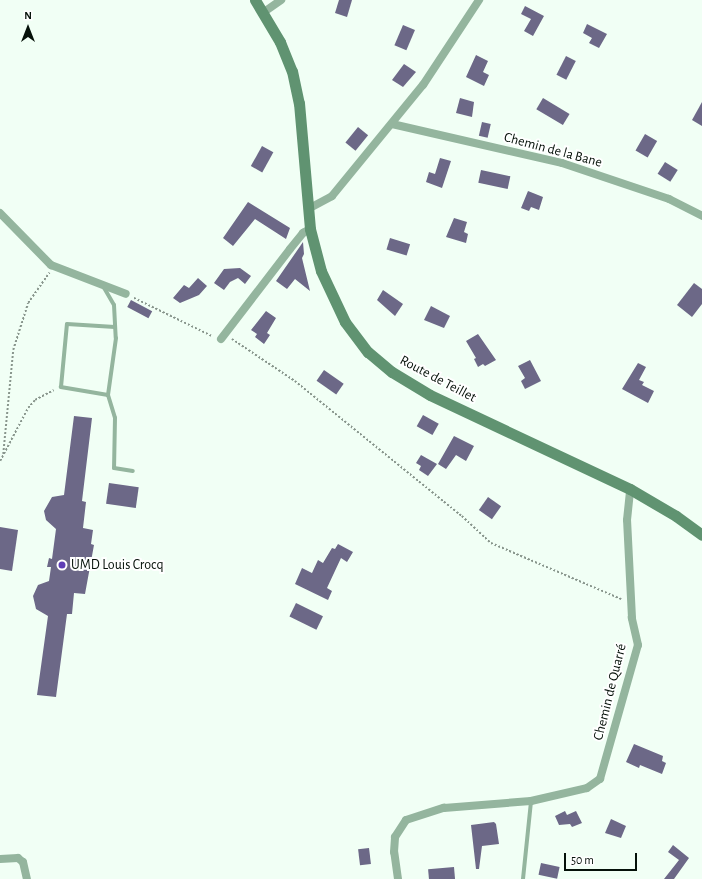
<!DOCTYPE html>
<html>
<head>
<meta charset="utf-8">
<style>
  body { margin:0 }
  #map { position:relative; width:702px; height:879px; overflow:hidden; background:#f1fff5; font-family:"Alegreya Sans",sans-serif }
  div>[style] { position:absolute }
  .building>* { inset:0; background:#6c6887; transform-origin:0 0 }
  .path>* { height:1.5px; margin-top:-0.75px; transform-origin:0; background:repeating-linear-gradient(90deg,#88958c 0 2px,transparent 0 4px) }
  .lane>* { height:4px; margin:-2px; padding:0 2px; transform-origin:2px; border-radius:2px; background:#94b59e }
  .street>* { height:8px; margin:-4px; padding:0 4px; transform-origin:4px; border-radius:4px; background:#94b59e }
  .secondary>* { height:11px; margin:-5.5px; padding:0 5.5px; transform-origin:5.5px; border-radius:5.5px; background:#609371 }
  .dots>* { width:11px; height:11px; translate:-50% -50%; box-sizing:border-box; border:2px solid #fff; border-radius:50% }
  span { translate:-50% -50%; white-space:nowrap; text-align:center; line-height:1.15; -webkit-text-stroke:4px #fff; paint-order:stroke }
  .street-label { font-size:14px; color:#051109 }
  .poi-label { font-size:14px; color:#051109 }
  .left { translate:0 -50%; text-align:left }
  .north { position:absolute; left:8px; top:8px; width:40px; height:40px; -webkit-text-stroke:3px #fff; paint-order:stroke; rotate:0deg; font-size:11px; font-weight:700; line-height:16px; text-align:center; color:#051109 }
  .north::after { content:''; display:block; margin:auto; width:14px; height:18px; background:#051109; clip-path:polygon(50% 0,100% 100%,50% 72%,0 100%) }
  .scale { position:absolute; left:564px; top:853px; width:73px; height:18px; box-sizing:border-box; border:2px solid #051109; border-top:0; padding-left:5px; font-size:12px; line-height:14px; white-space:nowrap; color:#051109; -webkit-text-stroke:3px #fff; paint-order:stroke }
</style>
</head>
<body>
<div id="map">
  <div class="building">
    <div style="clip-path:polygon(339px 0,352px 0,347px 17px,335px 13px)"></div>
    <div style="clip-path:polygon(525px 6px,544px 16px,533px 36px,524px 31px,531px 19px,521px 14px)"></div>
    <div style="clip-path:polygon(587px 24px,607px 34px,599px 48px,589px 43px,592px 38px,583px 33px)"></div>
    <div style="left:403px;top:25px;width:13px;height:22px;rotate:23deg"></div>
    <div style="clip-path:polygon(476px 55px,488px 61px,483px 72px,489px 75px,484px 86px,466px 77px)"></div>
    <div style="left:566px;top:56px;width:11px;height:21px;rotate:27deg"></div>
    <div style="clip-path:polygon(404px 64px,416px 72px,403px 87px,392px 80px)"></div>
    <div style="clip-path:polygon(460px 98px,474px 102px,472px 117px,456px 113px)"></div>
    <div style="left:543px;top:98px;width:31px;height:13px;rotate:31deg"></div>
    <div style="clip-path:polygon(702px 102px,702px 126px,692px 120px)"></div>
    <div style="left:482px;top:122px;width:9px;height:14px;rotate:13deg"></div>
    <div style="left:358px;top:127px;width:13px;height:20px;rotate:39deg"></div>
    <div style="left:645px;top:134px;width:14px;height:19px;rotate:30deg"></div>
    <div style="left:262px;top:146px;width:13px;height:23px;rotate:29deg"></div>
    <div style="clip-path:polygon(440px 158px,451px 161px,442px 188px,426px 182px,429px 172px,435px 174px)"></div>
    <div style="left:665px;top:162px;width:15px;height:14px;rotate:32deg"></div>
    <div style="left:481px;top:170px;width:30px;height:13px;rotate:12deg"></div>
    <div style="clip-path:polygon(528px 191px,543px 197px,539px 210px,531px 207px,529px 211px,521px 208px)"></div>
    <div style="clip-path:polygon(248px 202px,290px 228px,286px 239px,255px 219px,233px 246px,223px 238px)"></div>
    <div style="clip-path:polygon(454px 218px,467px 222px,464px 232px,468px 234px,466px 243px,446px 237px)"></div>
    <div style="left:390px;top:238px;width:21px;height:12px;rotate:17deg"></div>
    <div style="clip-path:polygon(303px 242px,304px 254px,302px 258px,310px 291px,295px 279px,287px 289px,276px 281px)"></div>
    <div style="clip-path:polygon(240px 268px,251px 276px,245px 284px,238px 278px,230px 282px,224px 290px,214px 283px,224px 269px)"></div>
    <div style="clip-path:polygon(198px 278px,207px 286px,199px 295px,180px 303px,173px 298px,184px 285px,189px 288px)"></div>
    <div style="clip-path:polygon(694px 283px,702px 289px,702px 304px,692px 317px,677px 305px)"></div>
    <div style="clip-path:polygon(383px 290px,403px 304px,395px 316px,377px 300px)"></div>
    <div style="left:131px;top:300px;width:24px;height:8px;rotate:28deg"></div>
    <div style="clip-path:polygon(431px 306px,450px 316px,444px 328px,424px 320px)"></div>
    <div style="clip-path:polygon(266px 311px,276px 318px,267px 333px,270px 335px,264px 344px,255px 337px,257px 334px,251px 330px)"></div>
    <div style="clip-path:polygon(478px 334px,496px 360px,485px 366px,483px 364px,478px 367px,474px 359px,476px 358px,466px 341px)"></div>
    <div style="clip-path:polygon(530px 360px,541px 381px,525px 389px,521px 381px,525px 378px,518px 366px)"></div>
    <div style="clip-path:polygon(638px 363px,646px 367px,639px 380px,644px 382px,642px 385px,654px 391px,648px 403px,622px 389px)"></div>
    <div style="left:324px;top:370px;width:24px;height:13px;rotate:35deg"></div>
    <div style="left:423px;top:415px;width:18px;height:13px;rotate:29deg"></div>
    <div style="clip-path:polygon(74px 416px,92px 418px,82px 501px,86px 502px,83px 528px,93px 530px,91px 544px,94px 545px,85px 594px,74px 593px,72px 614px,67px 614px,56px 697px,37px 695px,48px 616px,36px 609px,33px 596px,38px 585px,49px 581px,51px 567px,47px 567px,49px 558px,52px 559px,56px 529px,46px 520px,44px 511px,52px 497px,64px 495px)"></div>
    <div style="clip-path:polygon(454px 436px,474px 446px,466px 461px,456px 455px,446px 469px,438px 464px)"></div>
    <div style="clip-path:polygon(421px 455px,437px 464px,428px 476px,419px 470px,421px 466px,416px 463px)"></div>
    <div style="left:109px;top:483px;width:30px;height:21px;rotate:8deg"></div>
    <div style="left:488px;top:497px;width:16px;height:16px;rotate:35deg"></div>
    <div style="clip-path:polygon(0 527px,18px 530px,12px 571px,0 569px)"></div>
    <div style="clip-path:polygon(338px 544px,353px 552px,347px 562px,341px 558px,327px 588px,332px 591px,328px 600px,295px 584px,302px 568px,312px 573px,318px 560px,323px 563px,332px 548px,335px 549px)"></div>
    <div style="left:296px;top:603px;width:30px;height:15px;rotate:26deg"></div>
    <div style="clip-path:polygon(634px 744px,663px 756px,662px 761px,666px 763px,662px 774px,640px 765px,639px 768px,626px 762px)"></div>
    <div style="clip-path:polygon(565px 811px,567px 815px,576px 811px,582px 823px,572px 827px,570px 824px,559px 825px,555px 816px)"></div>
    <div style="clip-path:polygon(611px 819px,626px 826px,621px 838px,605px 833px)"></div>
    <div style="clip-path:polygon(494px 822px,496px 824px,499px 844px,482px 846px,479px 869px,476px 869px,471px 825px)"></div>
    <div style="clip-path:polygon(673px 845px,689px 858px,674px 879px,664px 879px,679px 860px,668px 852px)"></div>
    <div style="left:369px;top:848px;width:16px;height:11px;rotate:83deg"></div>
    <div style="left:541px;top:863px;width:19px;height:12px;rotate:12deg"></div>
    <div style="left:454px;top:867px;width:12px;height:26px;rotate:85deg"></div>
  </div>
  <div class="path">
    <div style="left:134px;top:298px;width:87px;rotate:26deg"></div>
    <div style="left:232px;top:339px;width:76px;rotate:33.7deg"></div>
    <div style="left:295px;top:381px;width:215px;rotate:39deg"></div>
    <div style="left:462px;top:516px;width:40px;rotate:43deg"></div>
    <div style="left:491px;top:543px;width:142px;rotate:23.3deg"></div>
    <div style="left:3px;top:454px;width:104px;rotate:-84.5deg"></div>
    <div style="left:13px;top:350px;width:49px;rotate:-72.3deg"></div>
    <div style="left:28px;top:303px;width:37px;rotate:-55deg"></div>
    <div style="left:0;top:461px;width:60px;rotate:-62.2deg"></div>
    <div style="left:28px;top:408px;width:11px;rotate:-49deg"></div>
    <div style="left:35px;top:400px;width:21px;rotate:-28deg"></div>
  </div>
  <div class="lane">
    <div style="left:103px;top:286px;width:22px;rotate:60deg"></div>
    <div style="left:114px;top:305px;width:33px;rotate:87deg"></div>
    <div style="left:116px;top:338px;width:58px;rotate:98deg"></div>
    <div style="left:108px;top:395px;width:24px;rotate:73deg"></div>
    <div style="left:115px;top:418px;width:50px;rotate:91.1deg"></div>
    <div style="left:114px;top:468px;width:19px;rotate:9deg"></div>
    <div style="left:108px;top:395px;width:48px;rotate:-170.3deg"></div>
    <div style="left:61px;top:387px;width:63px;rotate:-84.6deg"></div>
    <div style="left:67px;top:324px;width:48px;rotate:3.6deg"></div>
    <div style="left:523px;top:879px;width:78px;rotate:-84.1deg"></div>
  </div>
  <div class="street">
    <div style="left:264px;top:12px;width:21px;rotate:-35deg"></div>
    <div style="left:392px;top:124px;width:174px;rotate:12.9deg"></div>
    <div style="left:562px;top:163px;width:113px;rotate:18.6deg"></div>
    <div style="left:669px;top:199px;width:37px;rotate:27deg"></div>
    <div style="left:308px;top:209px;width:27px;rotate:-28deg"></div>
    <div style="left:332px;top:196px;width:144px;rotate:-50.7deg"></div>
    <div style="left:423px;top:85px;width:102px;rotate:-56.6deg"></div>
    <div style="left:0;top:213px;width:73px;rotate:45.6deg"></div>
    <div style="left:51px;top:265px;width:80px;rotate:21.1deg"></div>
    <div style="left:221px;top:339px;width:113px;rotate:-52.5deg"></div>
    <div style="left:290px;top:249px;width:21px;rotate:-51deg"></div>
    <div style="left:303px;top:233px;width:8px;rotate:-30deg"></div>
    <div style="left:0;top:859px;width:18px;rotate:-3deg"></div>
    <div style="left:18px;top:858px;width:6px;rotate:39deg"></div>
    <div style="left:23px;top:862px;width:17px;rotate:77deg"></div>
    <div style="left:398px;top:879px;width:27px;rotate:-98deg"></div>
    <div style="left:394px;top:852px;width:15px;rotate:-86deg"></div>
    <div style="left:395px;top:837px;width:20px;rotate:-57deg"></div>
    <div style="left:406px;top:820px;width:40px;rotate:-18deg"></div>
    <div style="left:444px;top:808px;width:87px;rotate:-4.6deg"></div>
    <div style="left:531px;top:801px;width:57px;rotate:-13.1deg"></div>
    <div style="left:587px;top:788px;width:16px;rotate:-35deg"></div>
    <div style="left:600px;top:779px;width:139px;rotate:-74.2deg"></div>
    <div style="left:638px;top:645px;width:28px;rotate:-103deg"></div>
    <div style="left:632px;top:618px;width:98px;rotate:-92.9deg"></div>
    <div style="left:627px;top:520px;width:31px;rotate:-84deg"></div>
  </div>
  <div class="secondary">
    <div style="left:255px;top:0;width:49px;rotate:59.2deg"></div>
    <div style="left:280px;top:42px;width:31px;rotate:68deg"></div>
    <div style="left:292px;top:71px;width:33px;rotate:78deg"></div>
    <div style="left:299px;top:103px;width:126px;rotate:85deg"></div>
    <div style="left:310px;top:229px;width:43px;rotate:75.3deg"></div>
    <div style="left:321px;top:271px;width:56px;rotate:64.8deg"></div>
    <div style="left:345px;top:322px;width:38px;rotate:53deg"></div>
    <div style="left:368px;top:352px;width:31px;rotate:40deg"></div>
    <div style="left:392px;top:372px;width:44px;rotate:31.2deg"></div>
    <div style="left:430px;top:395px;width:221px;rotate:25.2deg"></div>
    <div style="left:630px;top:489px;width:53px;rotate:30.4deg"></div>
    <div style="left:676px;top:516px;width:32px;rotate:36deg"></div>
  </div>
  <div class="dots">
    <div style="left:62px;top:565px;background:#5f3eb6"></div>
  </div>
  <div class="street-label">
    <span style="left:553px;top:150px;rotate:15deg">Chemin de la Bane</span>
    <span style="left:438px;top:379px;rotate:28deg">Route de Teillet</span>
    <span style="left:610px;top:692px;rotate:-76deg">Chemin de Quarré</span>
  </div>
  <div class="poi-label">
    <span class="left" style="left:71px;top:565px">UMD Louis Crocq</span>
  </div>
  <div class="north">N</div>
  <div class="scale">50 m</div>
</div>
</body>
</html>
